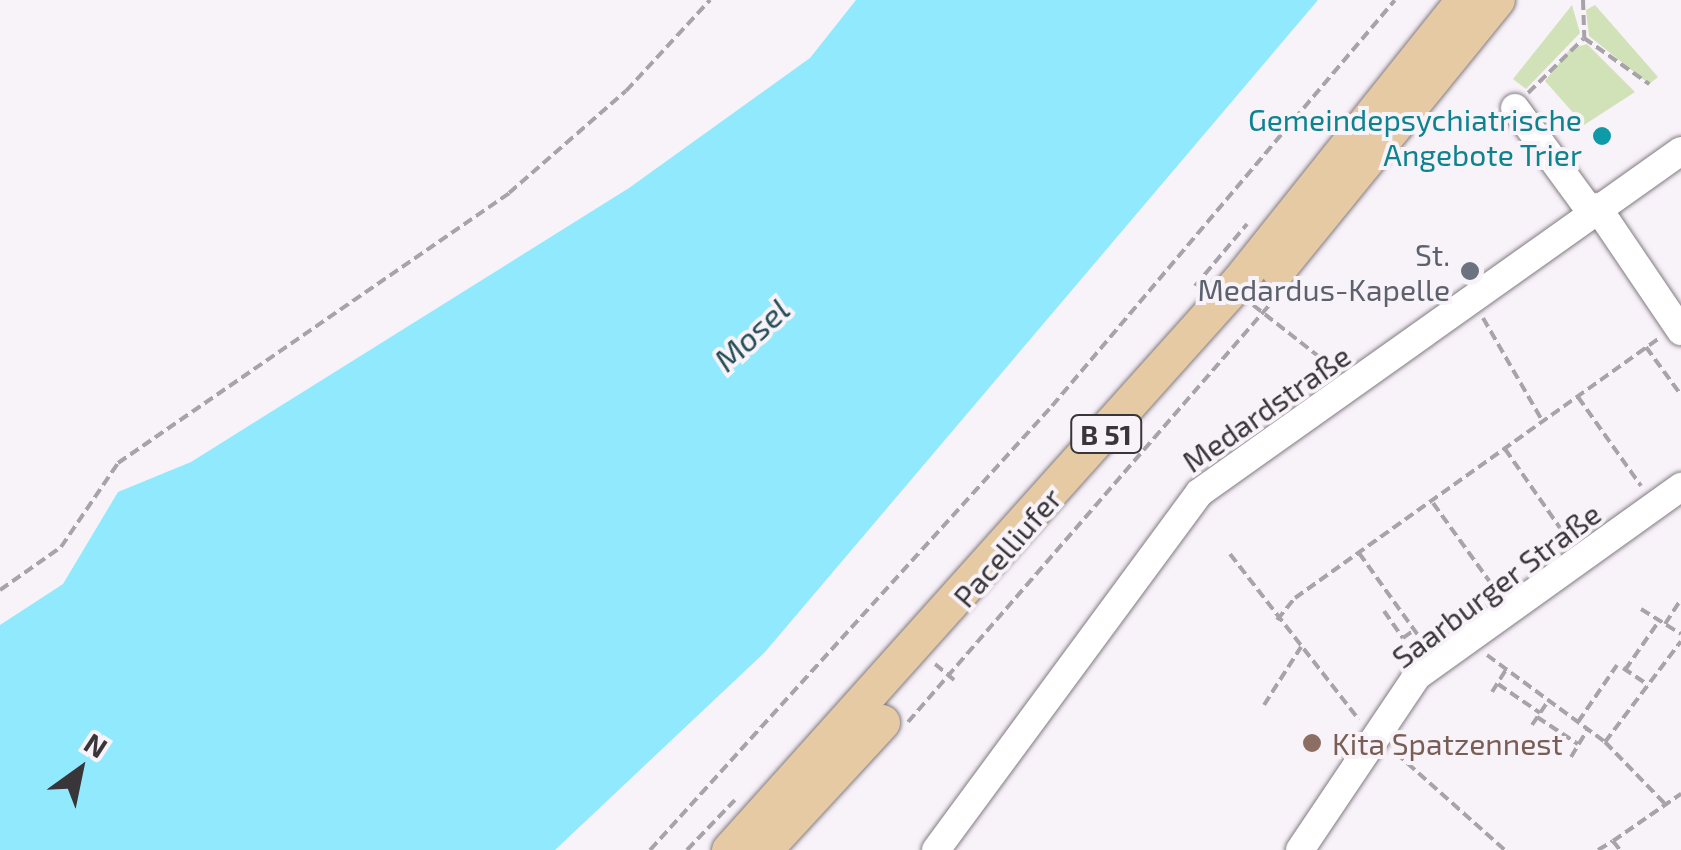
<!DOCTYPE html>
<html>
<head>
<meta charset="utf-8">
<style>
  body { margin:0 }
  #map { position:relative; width:1681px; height:850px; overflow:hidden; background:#f8f2f9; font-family:"Exo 2",sans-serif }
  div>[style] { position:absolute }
  .green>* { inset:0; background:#d1e2b8 }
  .water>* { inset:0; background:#90e9fc }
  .path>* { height:4px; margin-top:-2px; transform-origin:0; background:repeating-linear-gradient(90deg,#a7a3a8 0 10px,transparent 0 15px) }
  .roads { filter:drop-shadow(0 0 2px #807b81) drop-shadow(0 0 2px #807b81) }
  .minor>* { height:28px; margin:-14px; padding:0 14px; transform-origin:14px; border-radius:14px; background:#fff }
  .major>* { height:35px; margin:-17.5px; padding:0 17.5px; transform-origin:17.5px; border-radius:17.5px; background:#e5caa3 }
  .dots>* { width:28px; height:28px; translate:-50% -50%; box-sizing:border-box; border:5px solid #f8f2f9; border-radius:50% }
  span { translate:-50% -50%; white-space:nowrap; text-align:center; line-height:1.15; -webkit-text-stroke:8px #f8f2f9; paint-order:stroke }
  .shield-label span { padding:2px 8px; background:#f8f2f9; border:2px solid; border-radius:8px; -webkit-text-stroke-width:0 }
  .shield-label { font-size:28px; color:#393639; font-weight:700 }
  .culture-label { font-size:30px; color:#0d838f }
  .right { translate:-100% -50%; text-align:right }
  .worship-label { font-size:30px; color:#5b616d }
  .street-label { font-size:30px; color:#393639 }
  .education-label { font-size:30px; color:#785e54 }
  .left { translate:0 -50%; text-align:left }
  .water-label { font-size:32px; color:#244e56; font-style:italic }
  .north { position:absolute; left:30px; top:720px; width:100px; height:100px; -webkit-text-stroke:8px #f8f2f9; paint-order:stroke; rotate:33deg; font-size:28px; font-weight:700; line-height:40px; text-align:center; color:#393639 }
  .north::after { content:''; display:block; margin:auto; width:35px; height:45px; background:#393639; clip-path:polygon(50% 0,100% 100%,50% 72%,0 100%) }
</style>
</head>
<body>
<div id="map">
  <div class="green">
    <div style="clip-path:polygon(1572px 5px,1580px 33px,1526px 89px,1513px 79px)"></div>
    <div style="clip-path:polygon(1595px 5px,1658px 77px,1649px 84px,1589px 36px,1586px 10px)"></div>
    <div style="clip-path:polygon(1587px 44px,1635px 92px,1584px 125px,1545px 81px,1570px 49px)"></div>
  </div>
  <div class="water">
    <div style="clip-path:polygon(856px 0,1318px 0,765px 652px,555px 850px,0 850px,0 625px,63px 584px,118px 492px,191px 462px,629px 188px,810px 58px)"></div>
  </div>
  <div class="path">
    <div style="left:1583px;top:0;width:38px;rotate:88deg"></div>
    <div style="left:1528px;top:93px;width:78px;rotate:-44.5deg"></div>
    <div style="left:1584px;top:38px;width:80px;rotate:35.3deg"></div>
    <div style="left:1195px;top:286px;width:81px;rotate:-50deg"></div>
    <div style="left:1253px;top:305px;width:105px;rotate:38.1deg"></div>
    <div style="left:1483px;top:318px;width:120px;rotate:60deg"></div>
    <div style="left:1646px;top:347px;width:59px;rotate:53.9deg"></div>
    <div style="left:1578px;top:397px;width:109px;rotate:54.7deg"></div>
    <div style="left:1505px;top:449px;width:108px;rotate:55.1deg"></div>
    <div style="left:1433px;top:503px;width:111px;rotate:54.2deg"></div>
    <div style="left:1359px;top:553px;width:110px;rotate:54.3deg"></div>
    <div style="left:1230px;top:554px;width:210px;rotate:52.1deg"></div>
    <div style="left:0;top:590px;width:75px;rotate:-35.2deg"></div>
    <div style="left:61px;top:547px;width:102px;rotate:-55.8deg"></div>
    <div style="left:118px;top:463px;width:475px;rotate:-34.6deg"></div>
    <div style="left:509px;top:193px;width:155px;rotate:-41.1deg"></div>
    <div style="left:626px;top:91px;width:124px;rotate:-47.3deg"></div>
    <div style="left:1641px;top:609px;width:47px;rotate:32deg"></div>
    <div style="left:1384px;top:611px;width:33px;rotate:55deg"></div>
    <div style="left:1403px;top:638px;width:14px;rotate:-36deg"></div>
    <div style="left:1277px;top:620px;width:28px;rotate:-51deg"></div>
    <div style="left:1295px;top:598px;width:447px;rotate:-35.5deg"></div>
    <div style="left:1665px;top:624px;width:30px;rotate:-57deg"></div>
    <div style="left:1487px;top:655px;width:147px;rotate:36.4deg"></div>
    <div style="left:1605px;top:742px;width:89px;rotate:45.9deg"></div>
    <div style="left:935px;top:664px;width:25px;rotate:40deg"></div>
    <div style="left:1623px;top:668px;width:30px;rotate:34deg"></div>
    <div style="left:1625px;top:670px;width:60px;rotate:-55.2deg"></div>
    <div style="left:1498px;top:684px;width:51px;rotate:34.6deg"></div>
    <div style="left:1492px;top:692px;width:26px;rotate:-58deg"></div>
    <div style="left:1264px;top:705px;width:69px;rotate:-57.5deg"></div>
    <div style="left:1537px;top:717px;width:49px;rotate:33.4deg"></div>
    <div style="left:908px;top:722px;width:565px;rotate:-49.09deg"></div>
    <div style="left:1578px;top:722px;width:69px;rotate:-55.6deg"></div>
    <div style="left:1532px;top:725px;width:29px;rotate:-56deg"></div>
    <div style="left:1605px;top:742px;width:126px;rotate:-53deg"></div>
    <div style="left:1396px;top:753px;width:146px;rotate:41.7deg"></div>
    <div style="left:1571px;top:757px;width:33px;rotate:-59deg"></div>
    <div style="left:1613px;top:841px;width:83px;rotate:-34.7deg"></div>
    <div style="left:650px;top:850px;width:599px;rotate:-47.84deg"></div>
    <div style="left:1052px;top:406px;width:531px;rotate:-49.81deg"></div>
    <div style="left:687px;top:850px;width:69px;rotate:-46.2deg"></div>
    <div style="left:1598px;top:850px;width:17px;rotate:-31deg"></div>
    <div style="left:1613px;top:841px;width:11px;rotate:52deg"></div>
  </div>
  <div class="roads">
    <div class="minor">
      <div style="left:1515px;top:108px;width:129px;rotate:53.8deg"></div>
      <div style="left:1597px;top:207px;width:150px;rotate:55.9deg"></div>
      <div style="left:936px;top:850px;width:443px;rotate:-53.6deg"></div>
      <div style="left:1199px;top:493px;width:591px;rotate:-35.36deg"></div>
      <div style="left:1300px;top:850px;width:210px;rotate:-56.1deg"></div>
      <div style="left:1417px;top:676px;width:325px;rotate:-35.6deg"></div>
    </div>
    <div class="major">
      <div style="left:1278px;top:269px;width:347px;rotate:-50.9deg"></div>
      <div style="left:729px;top:850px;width:763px;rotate:-48.14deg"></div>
      <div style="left:1238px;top:282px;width:361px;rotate:-51.4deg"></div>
      <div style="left:764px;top:850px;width:174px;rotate:-47.3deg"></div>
    </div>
  </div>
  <div class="dots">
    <div style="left:1602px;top:136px;background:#0f9aa8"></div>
    <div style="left:1470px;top:271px;background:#6b7280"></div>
    <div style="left:1312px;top:743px;background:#8d6e63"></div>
  </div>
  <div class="shield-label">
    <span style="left:1106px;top:434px">B 51</span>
  </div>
  <div class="culture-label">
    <span class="right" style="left:1582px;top:136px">Gemeindepsychiatrische<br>Angebote Trier</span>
  </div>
  <div class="worship-label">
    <span class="right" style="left:1450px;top:271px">St.<br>Medardus-Kapelle</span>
  </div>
  <div class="street-label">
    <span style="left:1266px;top:408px;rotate:-35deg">Medardstraße</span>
    <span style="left:1007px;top:547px;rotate:-49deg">Pacelliufer</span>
    <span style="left:1496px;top:585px;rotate:-37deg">Saarburger Straße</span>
  </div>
  <div class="education-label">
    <span class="left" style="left:1332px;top:743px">Kita Spatzennest</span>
  </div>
  <div class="water-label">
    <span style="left:751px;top:334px;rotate:-43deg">Mosel</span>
  </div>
  <div class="north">N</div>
</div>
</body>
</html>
